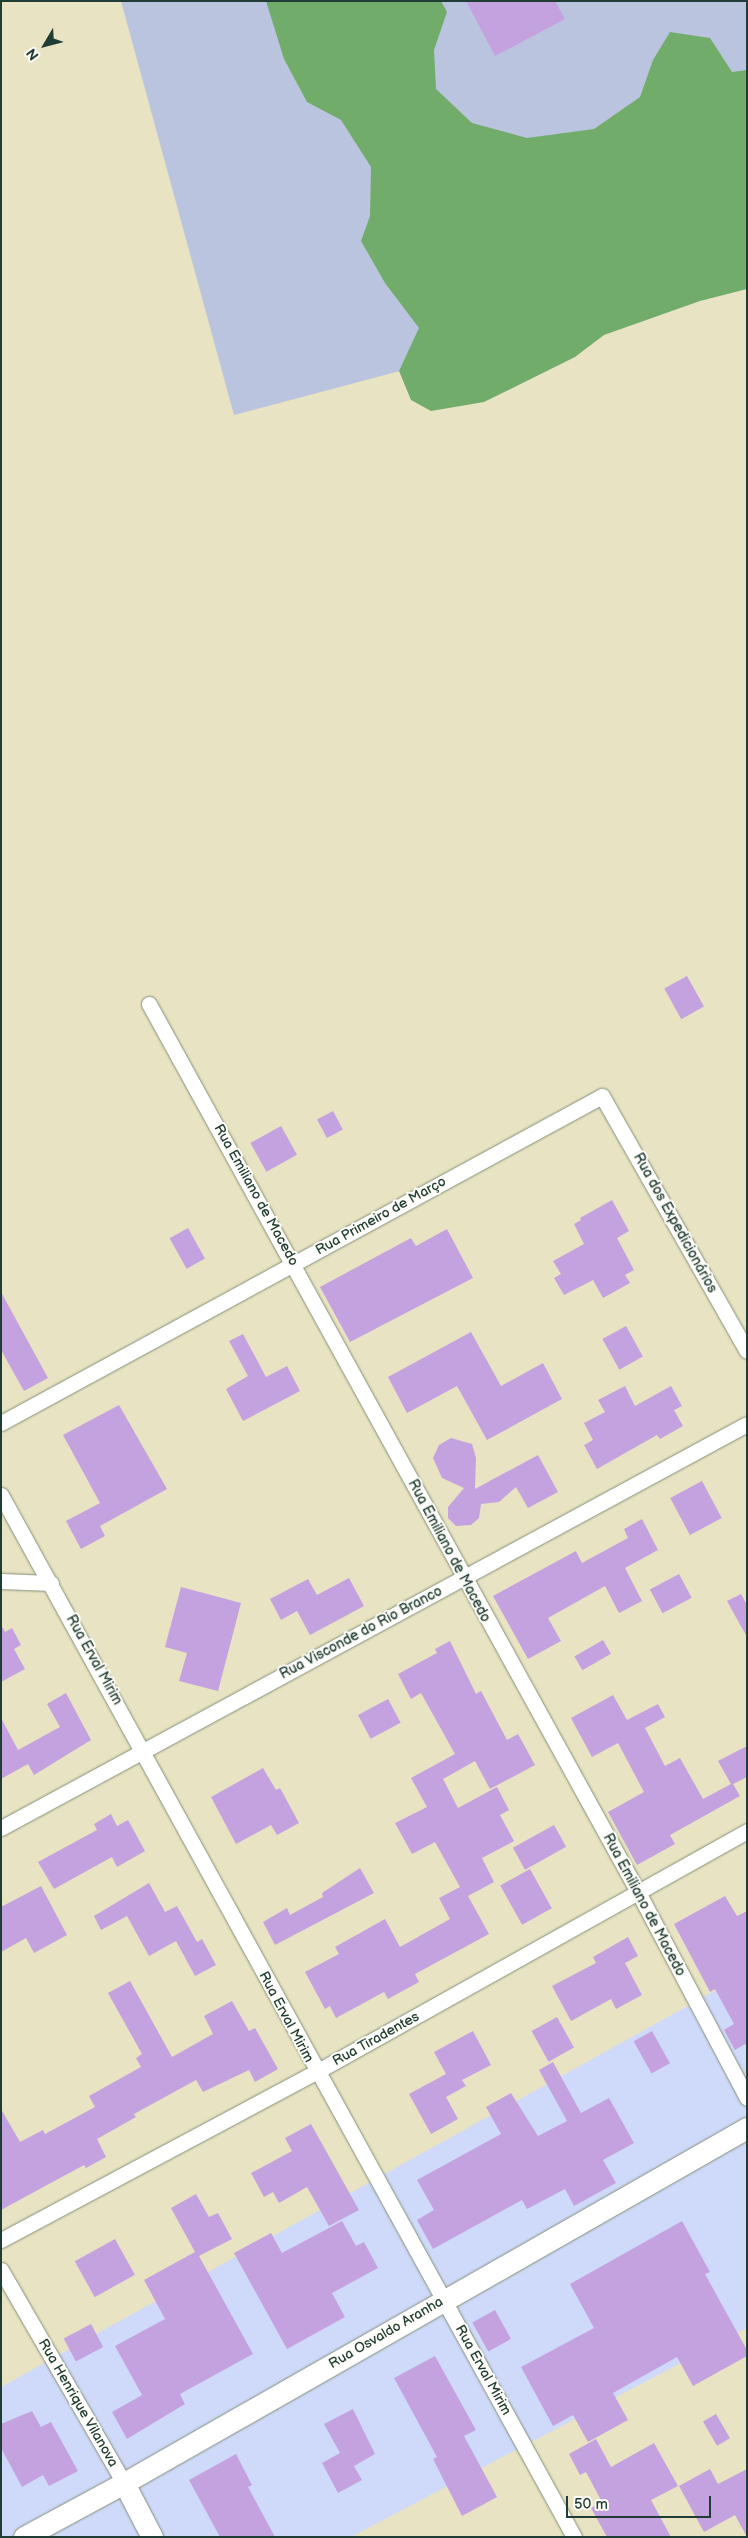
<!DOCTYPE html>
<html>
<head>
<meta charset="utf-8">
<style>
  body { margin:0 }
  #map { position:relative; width:748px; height:2538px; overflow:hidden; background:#e8e3c2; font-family:"Balsamiq Sans",sans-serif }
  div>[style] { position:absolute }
  .built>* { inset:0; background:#cfdafa }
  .industrial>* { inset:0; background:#bac4de }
  .forest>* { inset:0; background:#72ac6b }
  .building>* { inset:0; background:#c4a2e0; transform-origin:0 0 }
  .roads { filter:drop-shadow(0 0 1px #84907b) drop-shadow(0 0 1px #84907b) }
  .street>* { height:15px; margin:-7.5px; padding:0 7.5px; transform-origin:7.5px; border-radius:7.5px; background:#fff }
  .secondary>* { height:21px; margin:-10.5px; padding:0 10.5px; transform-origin:10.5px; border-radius:10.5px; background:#fff }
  span { translate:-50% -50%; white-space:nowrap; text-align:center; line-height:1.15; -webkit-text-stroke:4px #fdfcf7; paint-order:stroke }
  .street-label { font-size:14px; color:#1f3d34 }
  .frame { position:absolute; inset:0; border:2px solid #1f3d34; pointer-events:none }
  .north { position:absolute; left:20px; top:20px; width:50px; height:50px; -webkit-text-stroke:4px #fdfcf7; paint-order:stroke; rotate:233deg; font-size:14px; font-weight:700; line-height:20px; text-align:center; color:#1f3d34 }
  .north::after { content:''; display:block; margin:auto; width:18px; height:22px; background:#1f3d34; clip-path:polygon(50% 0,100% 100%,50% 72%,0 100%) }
  .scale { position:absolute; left:566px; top:2496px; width:145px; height:22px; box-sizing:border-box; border:2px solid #1f3d34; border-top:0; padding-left:6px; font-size:15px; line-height:18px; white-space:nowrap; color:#1f3d34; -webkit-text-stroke:4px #fdfcf7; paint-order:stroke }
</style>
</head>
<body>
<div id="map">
  <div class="built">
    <div style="clip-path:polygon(747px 1973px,747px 2328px,351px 2537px,1px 2537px,1px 2387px)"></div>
  </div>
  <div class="industrial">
    <div style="clip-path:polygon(121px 1px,747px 1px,747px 279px,234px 415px)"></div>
  </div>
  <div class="forest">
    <div style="clip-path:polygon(266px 1px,441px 1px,447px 12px,434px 50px,436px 89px,472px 123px,527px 138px,594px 129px,640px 97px,653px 60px,670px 32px,710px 38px,732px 72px,747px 70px,747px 289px,700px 301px,604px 335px,575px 357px,484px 402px,431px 411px,411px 400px,399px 371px,419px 328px,385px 283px,361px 241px,370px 216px,371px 167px,341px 120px,307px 102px,284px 59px)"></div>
  </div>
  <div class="building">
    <div style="clip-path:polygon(466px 1px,555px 1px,565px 19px,495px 56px)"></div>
    <div style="left:687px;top:976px;width:35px;height:26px;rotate:61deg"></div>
    <div style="left:333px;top:1111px;width:21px;height:18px;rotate:62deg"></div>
    <div style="left:281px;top:1126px;width:33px;height:35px;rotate:61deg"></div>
    <div style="clip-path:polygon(612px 1200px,629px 1231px,617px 1238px,634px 1270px,625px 1275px,630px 1283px,603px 1298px,593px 1280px,564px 1295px,554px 1278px,561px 1274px,553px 1261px,584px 1244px,574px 1224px,581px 1220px,580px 1218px)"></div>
    <div style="left:188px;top:1228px;width:35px;height:21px;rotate:61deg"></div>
    <div style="clip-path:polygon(447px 1229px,473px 1278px,350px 1342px,320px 1287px,411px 1238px,416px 1246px)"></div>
    <div style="clip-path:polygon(1px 1292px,48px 1378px,24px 1391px,1px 1350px)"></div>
    <div style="left:626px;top:1326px;width:35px;height:27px;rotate:61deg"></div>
    <div style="clip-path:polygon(471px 1332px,501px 1386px,543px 1363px,562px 1399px,487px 1440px,457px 1386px,407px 1413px,388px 1377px)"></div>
    <div style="clip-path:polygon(243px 1334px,266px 1377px,287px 1366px,300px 1391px,243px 1421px,226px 1389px,248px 1376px,229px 1341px)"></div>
    <div style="clip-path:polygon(625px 1386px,635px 1406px,671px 1386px,682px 1406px,674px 1410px,683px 1426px,660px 1439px,657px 1435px,597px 1469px,584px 1445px,593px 1440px,584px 1423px,605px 1412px,598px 1400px)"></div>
    <div style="clip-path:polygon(119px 1405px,167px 1489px,100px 1526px,105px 1536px,81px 1549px,66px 1521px,100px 1503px,63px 1435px)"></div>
    <div style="clip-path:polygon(451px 1438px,472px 1444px,476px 1458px,475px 1489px,538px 1455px,558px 1492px,528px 1508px,516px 1487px,499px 1502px,481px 1504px,479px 1518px,471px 1525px,456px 1526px,448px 1518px,448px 1507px,464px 1488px,442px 1478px,433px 1458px,439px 1445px)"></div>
    <div style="left:702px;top:1481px;width:42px;height:36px;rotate:62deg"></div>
    <div style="clip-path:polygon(642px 1519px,658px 1550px,625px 1568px,642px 1601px,619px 1613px,605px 1586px,548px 1618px,561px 1641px,528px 1659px,493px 1596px,576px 1551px,582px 1563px,628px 1538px,624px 1529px)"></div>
    <div style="left:679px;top:1574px;width:27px;height:33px;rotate:62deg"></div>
    <div style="clip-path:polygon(349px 1578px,364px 1606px,310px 1635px,297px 1611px,281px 1620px,270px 1599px,308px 1579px,317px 1595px)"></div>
    <div style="clip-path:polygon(181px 1587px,241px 1603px,218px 1691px,179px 1681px,187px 1653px,165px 1647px)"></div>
    <div style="clip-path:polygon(741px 1594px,747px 1605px,747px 1637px,727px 1601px)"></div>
    <div style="clip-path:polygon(1px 1625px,5px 1632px,12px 1628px,21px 1645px,14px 1649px,25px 1669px,1px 1682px)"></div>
    <div style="left:603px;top:1640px;width:16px;height:33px;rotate:60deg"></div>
    <div style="clip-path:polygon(450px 1641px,476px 1694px,481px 1691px,507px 1740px,518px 1734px,535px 1765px,490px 1789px,475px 1761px,443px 1779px,458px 1808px,497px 1787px,509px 1810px,500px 1815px,514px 1841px,482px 1858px,494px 1882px,468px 1896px,489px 1934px,415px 1974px,419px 1982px,388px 1999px,384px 1992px,336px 2018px,330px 2006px,325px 2009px,305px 1972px,339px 1954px,335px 1947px,385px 1919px,400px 1947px,450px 1919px,439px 1898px,460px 1887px,435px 1842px,412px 1854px,395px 1823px,427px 1807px,411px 1778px,455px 1754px,421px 1693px,411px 1699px,398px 1674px,437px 1653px,435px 1649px)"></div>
    <div style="clip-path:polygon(66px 1693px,91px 1740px,34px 1775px,28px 1764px,1px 1779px,1px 1718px,18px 1750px,60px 1727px,47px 1704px)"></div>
    <div style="clip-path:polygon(613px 1695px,627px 1720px,658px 1704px,665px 1717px,645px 1728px,665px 1766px,680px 1758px,703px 1799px,731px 1784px,718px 1761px,747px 1746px,747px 1777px,733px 1784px,740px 1796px,670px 1835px,675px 1844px,637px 1865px,608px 1812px,644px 1792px,618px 1743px,592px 1757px,571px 1718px)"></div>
    <div style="left:388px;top:1699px;width:27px;height:34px;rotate:62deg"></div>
    <div style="clip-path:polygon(263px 1768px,276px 1790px,280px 1788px,299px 1823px,277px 1835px,271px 1825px,236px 1844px,211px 1797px)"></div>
    <div style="clip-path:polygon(111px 1814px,117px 1826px,128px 1820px,145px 1851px,117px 1867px,112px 1857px,54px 1889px,38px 1862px,97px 1830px,94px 1824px)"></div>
    <div style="left:554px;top:1825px;width:25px;height:47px;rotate:61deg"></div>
    <div style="clip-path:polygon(360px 1868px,374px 1893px,275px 1945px,263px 1922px,287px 1908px,290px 1915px,323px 1897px,322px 1893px)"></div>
    <div style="left:530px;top:1869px;width:45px;height:34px;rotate:61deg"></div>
    <div style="clip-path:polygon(149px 1883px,165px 1912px,177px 1906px,197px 1942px,202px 1939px,216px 1965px,195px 1976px,176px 1941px,149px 1956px,127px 1916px,101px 1930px,94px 1916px)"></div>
    <div style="clip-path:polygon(41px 1886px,67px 1935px,34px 1953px,26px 1938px,1px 1952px,1px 1907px)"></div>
    <div style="clip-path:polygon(725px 1896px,737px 1916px,747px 1911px,747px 2047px,745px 2044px,735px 2050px,724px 2030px,734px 2024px,715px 1989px,710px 1992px,674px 1924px)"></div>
    <div style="clip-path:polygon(628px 1937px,638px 1956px,625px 1963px,642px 1995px,616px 2009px,611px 1999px,571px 2021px,552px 1986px,596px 1963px,593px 1957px)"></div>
    <div style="clip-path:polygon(130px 1981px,172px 2057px,213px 2034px,204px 2016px,232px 2001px,249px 2031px,255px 2028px,278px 2069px,255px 2082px,249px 2070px,203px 2092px,196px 2080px,134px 2114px,136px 2117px,97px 2139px,106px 2157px,86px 2168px,84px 2165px,1px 2210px,1px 2109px,20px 2142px,43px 2130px,45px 2134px,95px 2107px,89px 2096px,141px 2067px,136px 2058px,142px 2054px,108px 1993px)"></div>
    <div style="left:557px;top:2017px;width:35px;height:29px;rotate:61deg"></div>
    <div style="clip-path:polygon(473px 2031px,491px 2065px,462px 2080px,466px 2086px,446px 2097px,458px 2119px,431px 2134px,409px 2094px,446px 2074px,434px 2052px)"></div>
    <div style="left:652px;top:2031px;width:37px;height:21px;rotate:61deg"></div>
    <div style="clip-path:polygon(553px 2062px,581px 2113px,609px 2098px,634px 2143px,603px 2160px,616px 2183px,574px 2206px,565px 2189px,527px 2209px,522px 2200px,433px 2249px,417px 2220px,434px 2210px,417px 2180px,501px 2134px,486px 2107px,511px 2093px,538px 2136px,567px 2121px,539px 2070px)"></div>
    <div style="clip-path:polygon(311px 2124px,359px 2210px,329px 2226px,307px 2187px,279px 2203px,273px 2192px,264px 2197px,251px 2173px,292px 2151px,285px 2138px)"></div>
    <div style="clip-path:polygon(196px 2194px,209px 2217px,218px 2213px,232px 2239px,199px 2256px,253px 2354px,180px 2394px,185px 2404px,127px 2439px,112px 2412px,142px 2395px,115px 2346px,165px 2319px,144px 2280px,195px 2252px,171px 2208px)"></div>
    <div style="clip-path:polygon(342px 2221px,356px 2246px,364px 2242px,378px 2268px,332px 2293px,345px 2317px,287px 2349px,234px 2253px,271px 2233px,282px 2253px)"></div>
    <div style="clip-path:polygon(682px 2221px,710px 2272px,705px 2274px,747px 2350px,747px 2356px,693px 2386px,677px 2357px,613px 2393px,628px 2420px,588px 2442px,573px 2415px,553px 2426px,521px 2367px,594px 2328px,570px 2284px)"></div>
    <div style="left:115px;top:2239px;width:41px;height:46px;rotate:61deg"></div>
    <div style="left:495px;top:2310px;width:33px;height:26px;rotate:61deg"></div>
    <div style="left:91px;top:2324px;width:26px;height:31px;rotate:62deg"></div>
    <div style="clip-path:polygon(435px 2356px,476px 2430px,464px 2436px,497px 2497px,462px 2516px,433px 2459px,437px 2457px,394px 2378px)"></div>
    <div style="clip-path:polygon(353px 2409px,375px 2454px,354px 2466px,362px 2480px,338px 2493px,322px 2463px,340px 2453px,324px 2424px)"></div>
    <div style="clip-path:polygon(32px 2411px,41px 2427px,51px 2422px,78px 2471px,49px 2486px,43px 2475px,22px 2487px,1px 2448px,1px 2424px)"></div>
    <div style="left:716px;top:2414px;width:28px;height:15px;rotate:60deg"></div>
    <div style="clip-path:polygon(596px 2439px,611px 2467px,654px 2443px,678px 2486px,651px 2500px,671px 2537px,607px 2537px,591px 2508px,602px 2502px,586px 2472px,580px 2475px,569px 2454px)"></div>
    <div style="clip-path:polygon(236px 2454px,252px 2485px,248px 2487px,275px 2537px,220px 2537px,189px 2480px)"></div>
    <div style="clip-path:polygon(710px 2469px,718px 2484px,747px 2469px,747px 2537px,735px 2515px,704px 2532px,679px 2486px)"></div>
  </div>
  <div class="roads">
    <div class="street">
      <div style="left:149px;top:1004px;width:1014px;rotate:61.16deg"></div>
      <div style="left:638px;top:1892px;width:233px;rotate:62.1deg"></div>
      <div style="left:1px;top:1423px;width:684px;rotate:-28.55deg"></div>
      <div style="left:602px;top:1096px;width:293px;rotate:60.4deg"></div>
      <div style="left:1px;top:1495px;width:1189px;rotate:61.19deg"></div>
      <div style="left:1px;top:1581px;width:50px;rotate:2.3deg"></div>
      <div style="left:1px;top:1828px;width:848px;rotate:-28.44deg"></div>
      <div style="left:1px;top:2240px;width:357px;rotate:-28.1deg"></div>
      <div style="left:316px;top:2072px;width:494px;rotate:-29.2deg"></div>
      <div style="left:1px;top:2270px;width:246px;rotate:60deg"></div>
    </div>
    <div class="secondary">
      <div style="left:124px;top:2483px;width:61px;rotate:62.6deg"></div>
      <div style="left:24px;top:2537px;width:114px;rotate:-28.4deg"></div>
      <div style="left:124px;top:2483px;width:717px;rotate:-29.68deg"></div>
    </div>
  </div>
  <div class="street-label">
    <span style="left:256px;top:1195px;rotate:61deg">Rua Emiliano de Macedo</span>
    <span style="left:381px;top:1216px;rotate:-29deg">Rua Primeiro de Março</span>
    <span style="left:675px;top:1223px;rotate:61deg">Rua dos Expedicionários</span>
    <span style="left:449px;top:1551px;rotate:62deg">Rua Emiliano de Macedo</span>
    <span style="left:361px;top:1633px;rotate:-28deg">Rua Visconde do Rio Branco</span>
    <span style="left:94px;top:1660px;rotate:61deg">Rua Erval Mirim</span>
    <span style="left:644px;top:1905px;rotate:62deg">Rua Emiliano de Macedo</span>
    <span style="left:286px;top:2017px;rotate:62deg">Rua Erval Mirim</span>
    <span style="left:376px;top:2039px;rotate:-29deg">Rua Tiradentes</span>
    <span style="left:386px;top:2333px;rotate:-30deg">Rua Osvaldo Aranha</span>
    <span style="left:483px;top:2370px;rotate:61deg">Rua Erval Mirim</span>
    <span style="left:78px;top:2403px;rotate:60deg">Rua Henrique Vilanova</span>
  </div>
  <div class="frame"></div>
  <div class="north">N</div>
  <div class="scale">50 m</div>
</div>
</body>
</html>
